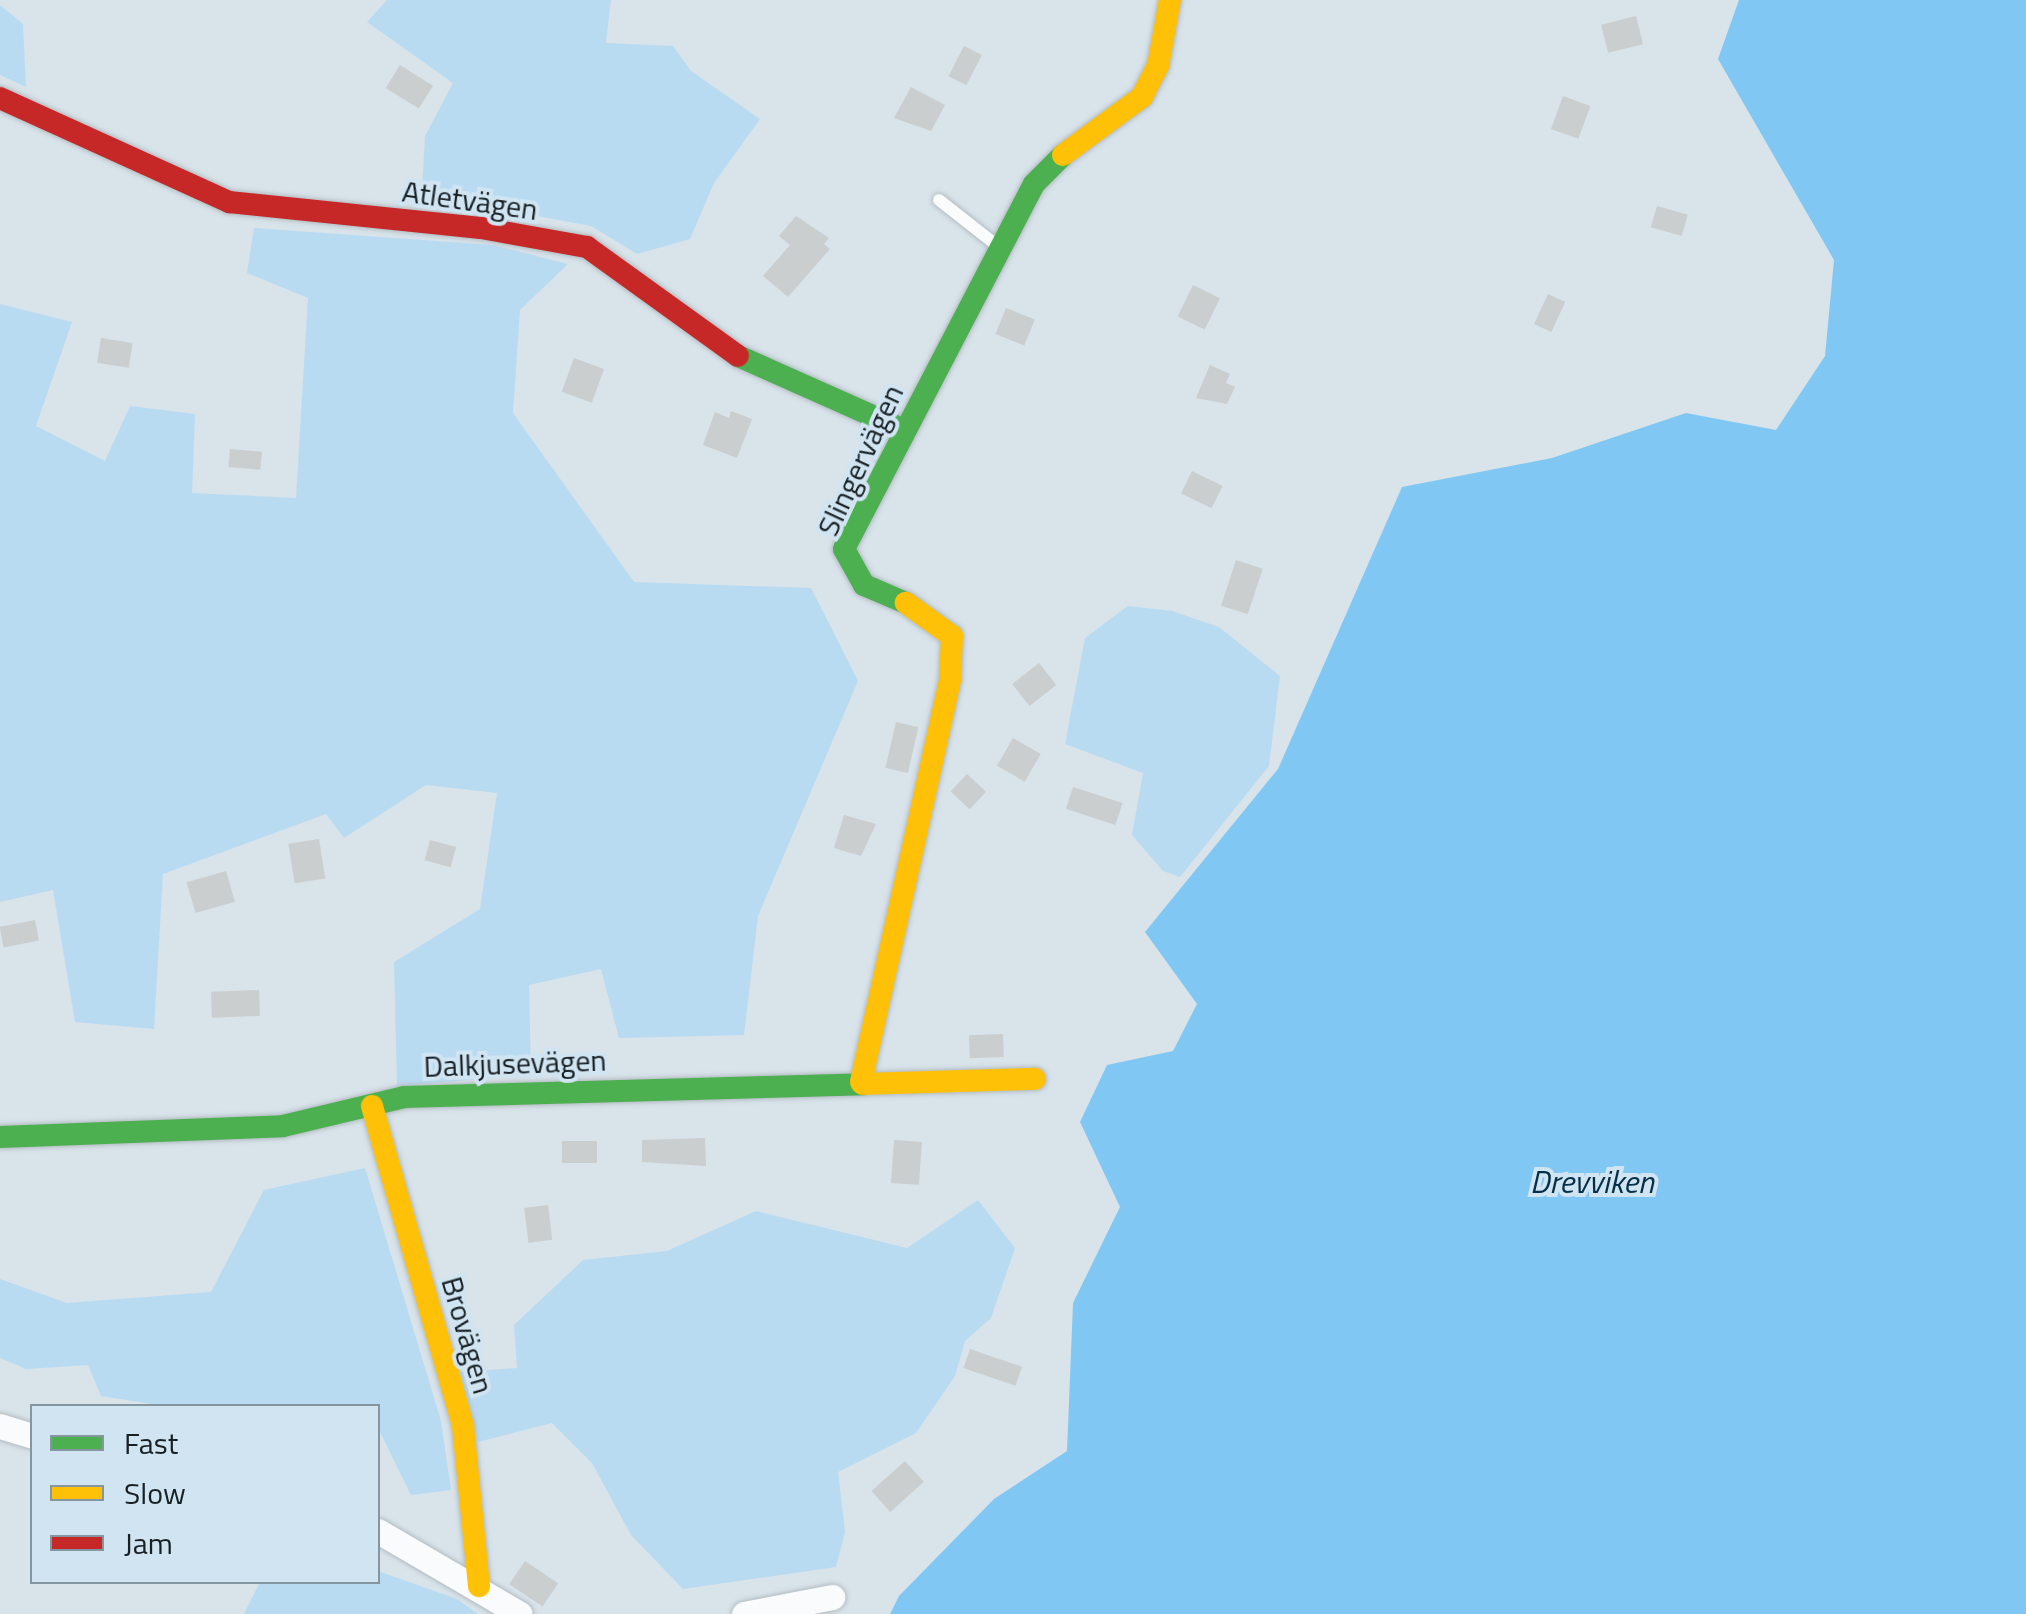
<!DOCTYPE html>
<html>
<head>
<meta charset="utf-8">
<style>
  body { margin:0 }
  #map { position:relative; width:2026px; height:1614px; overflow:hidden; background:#d8e3ea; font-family:"Titillium Web",sans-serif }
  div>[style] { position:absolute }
  .green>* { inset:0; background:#b9dbf2 }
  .water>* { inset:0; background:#80c8f3 }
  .building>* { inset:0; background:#cacecf; transform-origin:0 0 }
  .roads { filter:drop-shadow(0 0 2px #b3bcc1) drop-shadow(0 0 2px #b3bcc1) }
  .lane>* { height:12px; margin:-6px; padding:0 6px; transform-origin:6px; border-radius:6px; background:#f9fbfc }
  .street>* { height:25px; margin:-12.5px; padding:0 12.5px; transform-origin:12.5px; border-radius:12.5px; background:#f9fbfc }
  .fast>* { height:22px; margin:-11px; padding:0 11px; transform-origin:11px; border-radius:11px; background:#4caf50 }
  .slow>* { height:22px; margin:-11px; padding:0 11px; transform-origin:11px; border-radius:11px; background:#ffc107 }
  .jam>* { height:22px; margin:-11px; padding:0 11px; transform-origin:11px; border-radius:11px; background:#c62828 }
  span { translate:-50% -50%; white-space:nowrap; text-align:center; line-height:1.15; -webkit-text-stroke:8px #d0e4f2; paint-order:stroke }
  .street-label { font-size:30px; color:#182024 }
  .water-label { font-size:32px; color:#043148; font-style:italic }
  .legend { position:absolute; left:30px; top:1404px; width:350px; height:180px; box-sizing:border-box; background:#d0e4f2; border:2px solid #8696a0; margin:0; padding:12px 18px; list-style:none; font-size:30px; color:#182024 }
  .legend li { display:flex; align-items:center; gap:20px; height:50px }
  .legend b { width:50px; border:2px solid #8696a0 }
</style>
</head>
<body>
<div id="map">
  <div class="green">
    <div style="clip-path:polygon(387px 0,611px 0,606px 43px,673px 46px,691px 71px,760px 119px,714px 183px,690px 239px,637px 254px,591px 226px,506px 210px,421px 206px,425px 136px,453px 83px,367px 22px)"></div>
    <div style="clip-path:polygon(0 5px,23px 24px,26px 87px,0 75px)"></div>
    <div style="clip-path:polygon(254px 228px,493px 245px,568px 264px,520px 310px,513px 413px,634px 582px,811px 588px,858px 681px,758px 916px,744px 1035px,619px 1038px,601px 969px,529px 985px,531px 1075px,397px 1086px,394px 962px,480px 909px,497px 793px,426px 785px,344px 838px,326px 814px,163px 874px,154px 1029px,75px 1022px,53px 890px,0 902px,0 304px,72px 322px,36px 426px,105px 461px,130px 406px,195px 414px,192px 493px,296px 498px,308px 298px,247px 273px)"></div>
    <div style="clip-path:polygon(1128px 606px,1172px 611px,1219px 627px,1280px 676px,1269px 766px,1180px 877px,1163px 871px,1132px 835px,1143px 773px,1065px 744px,1085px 638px)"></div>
    <div style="clip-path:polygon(365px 1168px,441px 1421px,451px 1490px,411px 1495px,378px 1428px,378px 1406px,165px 1406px,101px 1396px,88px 1365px,26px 1369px,0 1358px,0 1279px,67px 1303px,211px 1292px,264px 1190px)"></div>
    <div style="clip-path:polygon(978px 1200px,1015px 1248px,991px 1318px,965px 1341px,955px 1376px,916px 1433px,838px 1472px,845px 1532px,836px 1567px,683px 1589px,631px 1535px,592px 1463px,552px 1423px,478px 1442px,460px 1372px,517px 1368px,514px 1325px,583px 1260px,667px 1251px,756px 1211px,907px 1248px)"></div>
    <div style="clip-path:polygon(378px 1571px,457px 1599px,478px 1614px,244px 1614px,260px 1582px,378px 1582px)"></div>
  </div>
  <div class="water">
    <div style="clip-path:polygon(1739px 0,2026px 0,2026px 1614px,890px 1614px,899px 1596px,994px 1499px,1067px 1451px,1073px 1303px,1120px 1207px,1080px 1122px,1107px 1065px,1173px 1051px,1197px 1004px,1145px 932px,1278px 769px,1402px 487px,1552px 458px,1686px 413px,1776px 430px,1825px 356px,1834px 260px,1718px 59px)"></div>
  </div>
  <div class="building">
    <div style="left:1636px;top:16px;width:29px;height:36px;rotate:76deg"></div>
    <div style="left:964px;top:46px;width:20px;height:34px;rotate:27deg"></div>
    <div style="left:400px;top:65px;width:39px;height:27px;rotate:32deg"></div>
    <div style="clip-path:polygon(911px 87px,945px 105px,931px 131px,894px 118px)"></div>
    <div style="left:1563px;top:96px;width:29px;height:35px;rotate:20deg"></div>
    <div style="left:1657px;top:206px;width:32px;height:22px;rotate:16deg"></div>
    <div style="clip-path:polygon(796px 216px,829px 238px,824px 244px,830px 249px,788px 297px,763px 276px,790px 245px,779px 236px)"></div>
    <div style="left:1193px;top:285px;width:30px;height:35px;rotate:26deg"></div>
    <div style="left:1548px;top:294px;width:19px;height:33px;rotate:25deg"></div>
    <div style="left:1006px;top:308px;width:31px;height:28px;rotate:22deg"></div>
    <div style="left:101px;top:338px;width:32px;height:25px;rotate:9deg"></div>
    <div style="left:574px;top:358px;width:32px;height:36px;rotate:20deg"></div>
    <div style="clip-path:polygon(1210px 365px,1230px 374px,1226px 383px,1235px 387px,1227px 404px,1196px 398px)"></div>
    <div style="clip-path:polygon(731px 411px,752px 419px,737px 458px,703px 445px,715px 412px,729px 418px)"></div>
    <div style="left:230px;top:449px;width:32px;height:18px;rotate:5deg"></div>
    <div style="left:1192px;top:471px;width:34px;height:25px;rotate:26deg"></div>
    <div style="left:1236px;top:560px;width:28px;height:48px;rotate:18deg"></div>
    <div style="left:1039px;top:663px;width:28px;height:34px;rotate:52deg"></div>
    <div style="left:896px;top:722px;width:23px;height:47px;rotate:13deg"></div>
    <div style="left:1013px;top:738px;width:32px;height:32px;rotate:30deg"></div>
    <div style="left:967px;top:774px;width:26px;height:24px;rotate:43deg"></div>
    <div style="left:1073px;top:787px;width:52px;height:23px;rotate:18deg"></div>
    <div style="clip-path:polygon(844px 815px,876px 824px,861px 856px,834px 848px)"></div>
    <div style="left:319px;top:839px;width:40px;height:31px;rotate:81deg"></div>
    <div style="left:430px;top:840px;width:27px;height:21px;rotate:15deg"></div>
    <div style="left:226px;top:871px;width:32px;height:41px;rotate:74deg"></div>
    <div style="left:35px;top:920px;width:21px;height:36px;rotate:79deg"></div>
    <div style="left:259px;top:990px;width:26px;height:48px;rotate:88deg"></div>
    <div style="left:1003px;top:1034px;width:23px;height:34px;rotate:88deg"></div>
    <div style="clip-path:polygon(705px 1138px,706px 1166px,642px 1162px,642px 1140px)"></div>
    <div style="left:894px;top:1140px;width:28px;height:43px;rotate:4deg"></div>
    <div style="left:562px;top:1141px;width:35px;height:22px"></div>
    <div style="left:548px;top:1205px;width:35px;height:24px;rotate:83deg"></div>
    <div style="left:970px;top:1349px;width:55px;height:20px;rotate:19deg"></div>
    <div style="left:905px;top:1461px;width:28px;height:45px;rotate:48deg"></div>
    <div style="left:525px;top:1561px;width:40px;height:28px;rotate:34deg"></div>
  </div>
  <div class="roads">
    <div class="lane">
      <div style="left:939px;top:200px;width:76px;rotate:38.1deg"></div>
    </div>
    <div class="street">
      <div style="left:0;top:1426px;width:34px;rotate:17deg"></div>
      <div style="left:378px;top:1531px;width:164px;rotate:30.3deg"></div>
      <div style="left:744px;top:1614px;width:90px;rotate:-10.9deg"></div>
    </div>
    <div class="fast">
      <div style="left:738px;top:356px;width:182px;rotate:24deg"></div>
      <div style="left:906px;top:603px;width:46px;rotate:-156.8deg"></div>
      <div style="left:864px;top:585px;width:41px;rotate:-119.1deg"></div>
      <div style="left:844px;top:549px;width:411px;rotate:-62.5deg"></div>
      <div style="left:1034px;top:184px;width:41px;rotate:-45deg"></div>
      <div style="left:0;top:1137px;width:283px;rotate:-2.2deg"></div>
      <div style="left:283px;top:1126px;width:125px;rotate:-13.4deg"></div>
      <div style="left:405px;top:1097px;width:458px;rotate:-1.6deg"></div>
    </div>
    <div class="slow">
      <div style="left:1063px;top:155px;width:98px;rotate:-36.3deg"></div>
      <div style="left:1142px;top:97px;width:35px;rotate:-63deg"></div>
      <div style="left:1158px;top:66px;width:67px;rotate:-79.7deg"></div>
      <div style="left:861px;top:1082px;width:413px;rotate:-77.5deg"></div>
      <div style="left:950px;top:679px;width:43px;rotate:-87.3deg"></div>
      <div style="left:952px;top:636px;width:57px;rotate:-144.3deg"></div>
      <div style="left:863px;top:1084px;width:172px;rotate:-1.7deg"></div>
      <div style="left:372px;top:1106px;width:333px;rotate:74.1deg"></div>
      <div style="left:463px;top:1426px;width:161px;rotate:84.3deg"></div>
    </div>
    <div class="jam">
      <div style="left:0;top:98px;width:252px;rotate:24.4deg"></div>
      <div style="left:229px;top:202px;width:253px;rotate:5.9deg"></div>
      <div style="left:481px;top:228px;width:108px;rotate:10.2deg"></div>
      <div style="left:587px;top:247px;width:186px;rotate:35.8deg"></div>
    </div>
  </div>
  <div class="street-label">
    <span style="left:470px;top:200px;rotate:8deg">Atletvägen</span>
    <span style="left:860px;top:460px;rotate:-65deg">Slingervägen</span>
    <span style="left:515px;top:1063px;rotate:-2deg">Dalkjusevägen</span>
    <span style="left:468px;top:1335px;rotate:74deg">Brovägen</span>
  </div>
  <div class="water-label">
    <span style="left:1592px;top:1181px">Drevviken</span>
  </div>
  <ul class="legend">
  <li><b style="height:12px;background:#4caf50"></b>Fast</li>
  <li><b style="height:12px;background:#ffc107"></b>Slow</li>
  <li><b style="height:12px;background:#c62828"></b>Jam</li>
  </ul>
</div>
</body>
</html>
